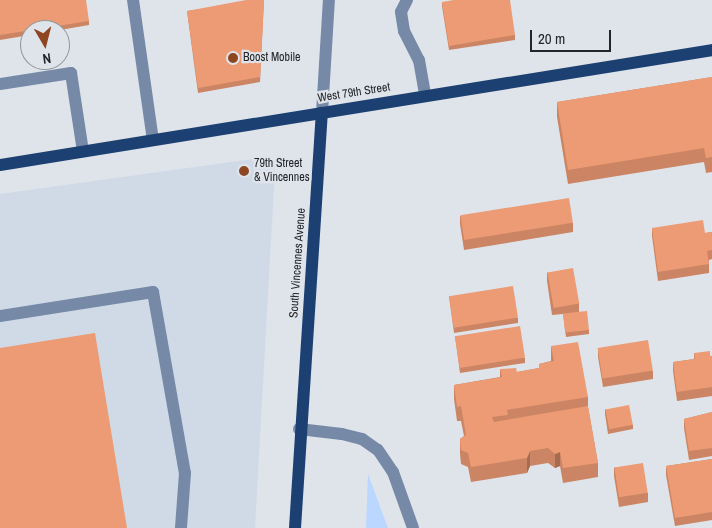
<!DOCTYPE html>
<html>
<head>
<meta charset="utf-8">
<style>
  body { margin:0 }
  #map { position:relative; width:712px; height:528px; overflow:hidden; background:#dfe4eb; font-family:"Archivo Narrow",sans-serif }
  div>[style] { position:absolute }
  .built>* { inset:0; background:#d0dae7 }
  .green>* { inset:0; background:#bbd7ff }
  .minor>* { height:12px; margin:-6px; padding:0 6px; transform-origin:6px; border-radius:6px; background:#768aa7 }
  .major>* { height:12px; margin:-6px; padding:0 6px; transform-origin:6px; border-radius:6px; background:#1c4071 }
  .wall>* { inset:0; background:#cb8564 }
  .shaded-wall>* { inset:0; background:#a56c51 }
  .building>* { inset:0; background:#ec9b74; transform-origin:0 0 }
  .dots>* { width:14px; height:14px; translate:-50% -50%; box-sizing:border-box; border:2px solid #dfe4eb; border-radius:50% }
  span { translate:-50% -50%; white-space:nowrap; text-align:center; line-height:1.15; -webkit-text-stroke:4.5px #dfe4eb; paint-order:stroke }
  .poi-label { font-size:12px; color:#242528 }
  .left { translate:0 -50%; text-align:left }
  .street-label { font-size:12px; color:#242528 }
  .north { position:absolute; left:20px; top:20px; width:50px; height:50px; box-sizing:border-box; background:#dfe4eb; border:1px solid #94989d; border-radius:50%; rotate:172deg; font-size:14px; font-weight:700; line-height:20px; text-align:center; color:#242528 }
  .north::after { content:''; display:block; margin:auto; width:18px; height:22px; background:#8d4621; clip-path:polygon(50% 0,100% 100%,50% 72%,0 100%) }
  .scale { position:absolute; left:530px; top:30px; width:81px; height:22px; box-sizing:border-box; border:2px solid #242528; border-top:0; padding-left:6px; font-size:15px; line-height:18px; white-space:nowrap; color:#242528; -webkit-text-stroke:4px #dfe4eb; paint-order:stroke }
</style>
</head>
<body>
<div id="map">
  <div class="built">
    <div style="clip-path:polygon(259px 158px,268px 160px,275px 170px,255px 528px,0 528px,0 194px)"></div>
  </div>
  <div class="green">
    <div style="clip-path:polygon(368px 474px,388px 528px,366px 528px)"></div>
  </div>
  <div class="minor">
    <div style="left:133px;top:0;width:141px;rotate:81.9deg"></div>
    <div style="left:407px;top:0;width:13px;rotate:117deg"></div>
    <div style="left:401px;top:12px;width:19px;rotate:81deg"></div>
    <div style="left:404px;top:31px;width:33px;rotate:63deg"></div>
    <div style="left:419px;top:60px;width:36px;rotate:80deg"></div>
    <div style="left:0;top:84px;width:72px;rotate:-8.8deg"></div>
    <div style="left:71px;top:73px;width:79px;rotate:81.3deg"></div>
    <div style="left:322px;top:113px;width:113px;rotate:-86.5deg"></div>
    <div style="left:0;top:316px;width:155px;rotate:-8.9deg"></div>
    <div style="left:153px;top:292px;width:184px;rotate:80deg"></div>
    <div style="left:185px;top:473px;width:55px;rotate:94.2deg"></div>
    <div style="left:299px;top:429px;width:43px;rotate:6.6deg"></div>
    <div style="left:342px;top:434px;width:21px;rotate:14deg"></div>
    <div style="left:362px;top:439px;width:19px;rotate:35deg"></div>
    <div style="left:378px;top:450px;width:27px;rotate:56deg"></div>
    <div style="left:393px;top:472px;width:59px;rotate:70.3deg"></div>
  </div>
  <div class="major">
    <div style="left:0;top:165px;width:721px;rotate:-9.17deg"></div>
    <div style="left:295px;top:528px;width:416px;rotate:-86.3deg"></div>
  </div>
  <div class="wall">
    <div style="clip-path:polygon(0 0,89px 21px,89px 25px,60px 30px,30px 30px,30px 35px,0 40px)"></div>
    <div style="clip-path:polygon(264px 0,260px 82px,198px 93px,187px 11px)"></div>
    <div style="clip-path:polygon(442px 2px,515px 35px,515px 40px,449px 50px,442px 6px)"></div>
    <div style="clip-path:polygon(712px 77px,712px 172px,706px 173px,704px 162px,568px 184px,557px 117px,557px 102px)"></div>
    <div style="clip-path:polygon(460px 216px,573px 223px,573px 232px,464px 250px,460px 224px)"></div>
    <div style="clip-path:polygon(652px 228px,705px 233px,712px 232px,712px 259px,709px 260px,709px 273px,658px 281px,652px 236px)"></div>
    <div style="clip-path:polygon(547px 272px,579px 303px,579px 312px,589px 330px,589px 334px,566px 337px,563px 314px,552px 315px,547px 281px)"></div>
    <div style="clip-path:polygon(449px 296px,518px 318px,518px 323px,454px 333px)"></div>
    <div style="clip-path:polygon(455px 336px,525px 358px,525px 363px,460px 373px)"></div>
    <div style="clip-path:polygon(551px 346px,588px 397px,588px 407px,598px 463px,598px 477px,563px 483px,560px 466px,555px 468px,548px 463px,530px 466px,527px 473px,471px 482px,468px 467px,461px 464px,460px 454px,460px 439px,464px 436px,461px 421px,457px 421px,454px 399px,454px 385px,500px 377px,500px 369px,517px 372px,539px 368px,539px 364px,551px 361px)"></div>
    <div style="clip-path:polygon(598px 348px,653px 371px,653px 379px,603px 387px,598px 357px)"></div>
    <div style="clip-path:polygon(694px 353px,712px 356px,712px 396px,677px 401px,673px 371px,673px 362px,694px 359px)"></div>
    <div style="clip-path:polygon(605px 409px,633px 425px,633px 429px,608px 434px,605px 414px)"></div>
    <div style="clip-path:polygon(712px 412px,712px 456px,689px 460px,684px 428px,684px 419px)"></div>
    <div style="clip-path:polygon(712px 459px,712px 520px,675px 526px,666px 475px,666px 466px)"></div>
    <div style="clip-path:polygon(614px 467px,648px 493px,648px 502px,619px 507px,614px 476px)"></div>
  </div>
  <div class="shaded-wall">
    <div style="clip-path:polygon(530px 451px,530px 466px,527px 473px,527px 458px)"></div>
    <div style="clip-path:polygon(560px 452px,560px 466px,555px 468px,555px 454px)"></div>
  </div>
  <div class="building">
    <div style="clip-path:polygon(0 0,86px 0,89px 21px,0 35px)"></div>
    <div style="clip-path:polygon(246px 0,264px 0,260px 77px,198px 88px,187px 11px)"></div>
    <div style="clip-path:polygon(454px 0,510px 0,515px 35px,449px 46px,442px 2px)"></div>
    <div style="clip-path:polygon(712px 77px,712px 157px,706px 158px,704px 148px,568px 170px,557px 102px)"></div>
    <div style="left:569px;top:198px;width:25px;height:110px;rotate:81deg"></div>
    <div style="clip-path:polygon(703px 220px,705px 233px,712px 232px,712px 250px,707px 251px,709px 264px,658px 272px,652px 228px)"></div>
    <div style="left:573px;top:268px;width:36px;height:26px;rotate:80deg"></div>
    <div style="left:513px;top:286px;width:32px;height:65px;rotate:81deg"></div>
    <div style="left:587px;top:311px;width:19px;height:24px;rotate:84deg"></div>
    <div style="left:520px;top:326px;width:32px;height:66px;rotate:81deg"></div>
    <div style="clip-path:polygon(95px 333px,127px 528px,0 528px,0 348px)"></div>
    <div style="left:648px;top:340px;width:31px;height:51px;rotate:81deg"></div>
    <div style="clip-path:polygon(578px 342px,588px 397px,507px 410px,508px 415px,492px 417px,494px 422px,588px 406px,598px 463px,563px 468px,560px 452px,555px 454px,548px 448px,530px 451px,527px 458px,471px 467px,468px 453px,461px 450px,460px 439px,466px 435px,461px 406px,457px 407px,454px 385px,502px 377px,500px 369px,516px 368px,517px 372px,539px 368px,539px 364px,554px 361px,551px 346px)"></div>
    <div style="clip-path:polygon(710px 351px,710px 356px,712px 356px,712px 387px,677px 392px,673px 362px,695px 359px,694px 353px)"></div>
    <div style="left:629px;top:405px;width:20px;height:24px;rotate:79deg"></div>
    <div style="clip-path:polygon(712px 412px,712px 448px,689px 451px,684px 419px)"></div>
    <div style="clip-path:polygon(712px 459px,712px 512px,675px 518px,666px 466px)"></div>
    <div style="left:643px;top:463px;width:30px;height:29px;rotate:81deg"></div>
  </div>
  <div class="dots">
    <div style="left:233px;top:58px;background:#8d4621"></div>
    <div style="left:244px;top:171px;background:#8d4621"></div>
  </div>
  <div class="poi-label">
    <span class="left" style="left:243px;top:58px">Boost Mobile</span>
    <span class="left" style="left:254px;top:171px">79th Street<br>&amp; Vincennes</span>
  </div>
  <div class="street-label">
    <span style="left:354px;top:93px;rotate:-9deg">West 79th Street</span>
    <span style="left:298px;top:263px;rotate:-86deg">South Vincennes Avenue</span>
  </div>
  <div class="north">N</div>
  <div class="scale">20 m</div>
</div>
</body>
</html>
